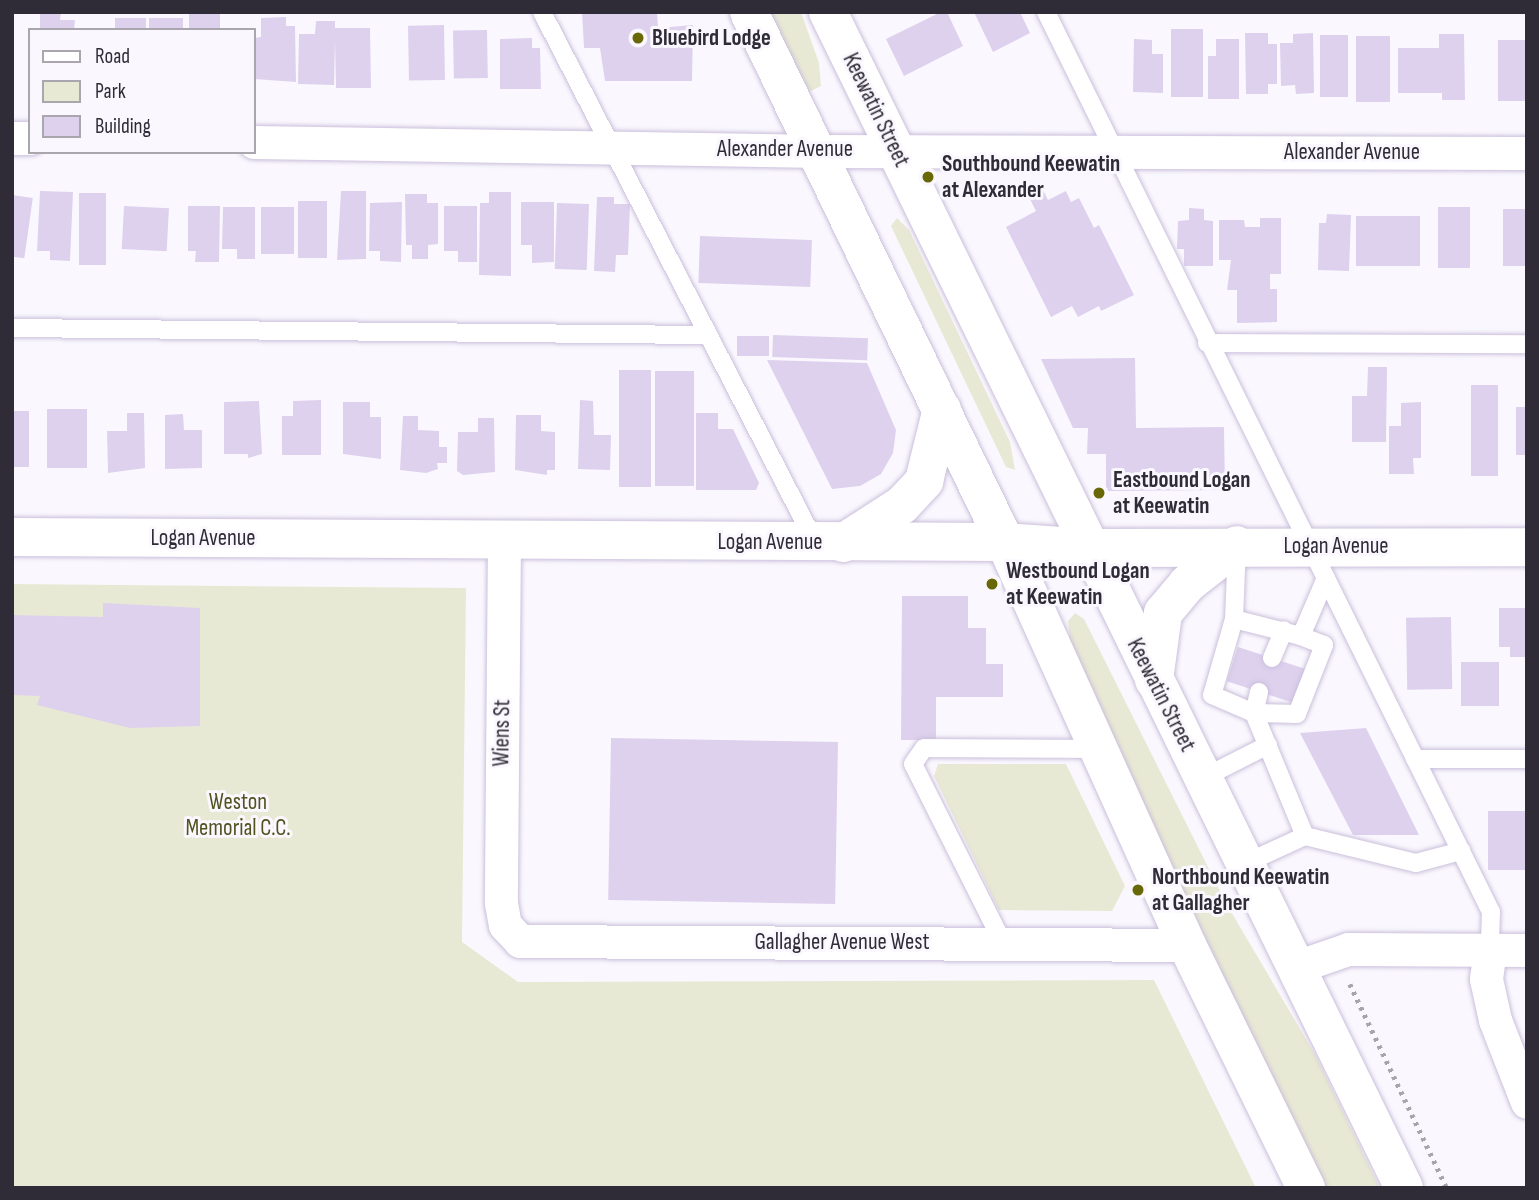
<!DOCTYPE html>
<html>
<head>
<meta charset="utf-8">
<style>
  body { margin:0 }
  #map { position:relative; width:1539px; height:1200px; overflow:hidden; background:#faf8fe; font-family:"Sofia Sans Condensed",sans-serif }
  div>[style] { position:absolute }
  .green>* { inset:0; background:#e8e9d4 }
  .building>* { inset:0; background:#ddd1ee; transform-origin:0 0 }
  .path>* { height:4.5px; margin-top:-2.25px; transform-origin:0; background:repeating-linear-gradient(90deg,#a7a4ac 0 3.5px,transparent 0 8.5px) }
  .roads { filter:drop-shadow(0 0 2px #cabfdb) drop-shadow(0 0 2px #cabfdb) }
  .lane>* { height:18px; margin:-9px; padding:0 9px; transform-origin:9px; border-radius:9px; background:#fff }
  .street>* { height:33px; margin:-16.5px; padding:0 16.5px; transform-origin:16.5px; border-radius:16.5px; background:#fff }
  .secondary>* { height:38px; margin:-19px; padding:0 19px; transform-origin:19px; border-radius:19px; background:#fff }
  .dots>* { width:19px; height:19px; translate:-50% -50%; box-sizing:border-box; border:4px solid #faf8fe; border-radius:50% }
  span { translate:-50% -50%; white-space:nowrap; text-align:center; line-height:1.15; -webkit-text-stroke:6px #faf8fe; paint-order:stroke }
  .poi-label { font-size:23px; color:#302c37; font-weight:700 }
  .left { translate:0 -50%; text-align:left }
  .street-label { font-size:23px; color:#302c37 }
  .park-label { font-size:23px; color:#515220 }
  .frame { position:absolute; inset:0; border:14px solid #302c37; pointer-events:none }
  .legend { position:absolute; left:28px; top:28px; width:228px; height:126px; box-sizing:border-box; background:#faf8fe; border:2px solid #a9a6ae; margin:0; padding:9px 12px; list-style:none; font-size:21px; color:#302c37 }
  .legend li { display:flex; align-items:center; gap:14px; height:35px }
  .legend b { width:35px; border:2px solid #a9a6ae }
</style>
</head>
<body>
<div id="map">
  <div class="green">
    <div style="clip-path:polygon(763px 12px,801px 12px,819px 63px,821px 86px,811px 91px,801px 88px)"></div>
    <div style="clip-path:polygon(897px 218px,909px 230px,1010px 442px,1015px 470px,1006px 467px,891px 226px)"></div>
    <div style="clip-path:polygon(12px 584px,466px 588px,462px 942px,518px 982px,1154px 980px,1256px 1188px,12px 1188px)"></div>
    <div style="clip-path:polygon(1075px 613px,1084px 619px,1227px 905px,1316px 1056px,1380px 1188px,1325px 1188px,1072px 661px,1068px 621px)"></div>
    <div style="clip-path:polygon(938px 764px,1066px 764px,1125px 886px,1112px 911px,999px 910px,934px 776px)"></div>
  </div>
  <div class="building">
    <div style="clip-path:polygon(61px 12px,60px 20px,75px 20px,74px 30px,40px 30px,40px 13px)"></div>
    <div style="left:189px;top:12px;width:31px;height:18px"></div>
    <div style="clip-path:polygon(582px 12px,657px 12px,658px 28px,693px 25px,692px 81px,605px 81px,600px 48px,584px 48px)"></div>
    <div style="clip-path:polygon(941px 12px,947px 12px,963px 46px,904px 76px,886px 39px)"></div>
    <div style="clip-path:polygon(974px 12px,1020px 12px,1030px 33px,993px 52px)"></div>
    <div style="clip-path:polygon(286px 17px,286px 26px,295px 26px,296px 82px,254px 79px,254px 38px,261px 37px,261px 18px)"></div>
    <div style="left:115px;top:18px;width:31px;height:12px"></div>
    <div style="left:149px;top:18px;width:34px;height:12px"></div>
    <div style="clip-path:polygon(316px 21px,335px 21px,335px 28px,370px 28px,371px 88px,336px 88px,335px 40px,334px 85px,298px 84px,299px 34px,315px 34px)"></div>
    <div style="left:444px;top:25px;width:55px;height:36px;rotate:89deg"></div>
    <div style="left:1171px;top:29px;width:32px;height:68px"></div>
    <div style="left:487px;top:30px;width:48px;height:34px;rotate:89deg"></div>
    <div style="clip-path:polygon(1245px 33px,1268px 33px,1268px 44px,1277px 44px,1277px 84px,1268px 84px,1268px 94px,1246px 94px)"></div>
    <div style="clip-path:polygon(1313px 33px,1314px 93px,1296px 94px,1295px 85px,1281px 86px,1280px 43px,1293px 43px,1293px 34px)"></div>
    <div style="clip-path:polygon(1439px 34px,1464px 34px,1465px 100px,1442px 100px,1442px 93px,1398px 93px,1398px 48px,1439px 48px)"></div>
    <div style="left:1320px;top:35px;width:28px;height:62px"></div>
    <div style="left:1390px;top:36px;width:66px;height:34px;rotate:90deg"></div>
    <div style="clip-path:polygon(532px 38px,532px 48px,540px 48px,541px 89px,500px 89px,500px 39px)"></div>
    <div style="clip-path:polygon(1134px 39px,1152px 40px,1152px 54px,1163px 54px,1163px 93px,1133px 92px)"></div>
    <div style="clip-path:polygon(1216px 39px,1239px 39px,1239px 99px,1208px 99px,1208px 56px,1216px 56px)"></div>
    <div style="left:1498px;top:40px;width:29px;height:61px"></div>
    <div style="clip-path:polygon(1043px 190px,1048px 200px,1066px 191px,1071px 202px,1079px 198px,1094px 228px,1099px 225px,1134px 295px,1101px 311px,1099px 306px,1078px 317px,1072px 306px,1051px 317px,1006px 227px,1036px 211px,1029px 197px)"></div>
    <div style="clip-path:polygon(40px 191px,73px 192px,70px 261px,50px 260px,50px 251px,37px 251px)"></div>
    <div style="clip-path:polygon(341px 191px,366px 191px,366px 259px,337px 260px)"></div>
    <div style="clip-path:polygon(489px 192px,511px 192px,511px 276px,479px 275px,480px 203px,489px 203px)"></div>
    <div style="left:79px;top:193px;width:27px;height:72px"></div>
    <div style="clip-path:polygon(405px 194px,427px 194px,427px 203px,438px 203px,438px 244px,428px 245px,428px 259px,412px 259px,412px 245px,406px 245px)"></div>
    <div style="left:12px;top:195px;width:21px;height:61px;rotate:8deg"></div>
    <div style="clip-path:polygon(597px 197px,614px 197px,614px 204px,630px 204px,628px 255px,616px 255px,615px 272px,594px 271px)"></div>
    <div style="left:298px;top:201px;width:29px;height:57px"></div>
    <div style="clip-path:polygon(402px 202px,401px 262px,380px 261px,380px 251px,369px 251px,370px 203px)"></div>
    <div style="clip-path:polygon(521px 202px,554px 202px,554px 262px,532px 263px,532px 245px,521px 245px)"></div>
    <div style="left:557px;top:203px;width:32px;height:66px;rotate:2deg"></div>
    <div style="left:124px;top:206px;width:45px;height:43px;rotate:3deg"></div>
    <div style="clip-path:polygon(188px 206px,220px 206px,219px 262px,195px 262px,196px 251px,188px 251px)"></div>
    <div style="clip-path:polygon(444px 206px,477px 206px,477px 262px,458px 262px,458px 251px,444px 251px)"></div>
    <div style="clip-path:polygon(223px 207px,255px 207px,255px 259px,237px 259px,237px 249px,222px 249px)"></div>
    <div style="left:261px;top:207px;width:33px;height:47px"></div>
    <div style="left:1438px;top:207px;width:32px;height:61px"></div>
    <div style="clip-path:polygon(1189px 208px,1204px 209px,1204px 220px,1213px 221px,1213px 266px,1184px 266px,1184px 249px,1177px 249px,1178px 221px,1189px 220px)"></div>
    <div style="left:1503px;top:209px;width:24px;height:57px"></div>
    <div style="clip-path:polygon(1327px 214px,1351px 215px,1349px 271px,1318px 270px,1319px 223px,1326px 223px)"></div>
    <div style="left:1356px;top:216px;width:64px;height:50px"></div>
    <div style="clip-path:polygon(1260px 218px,1281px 218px,1281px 274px,1270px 274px,1270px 289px,1277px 289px,1277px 322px,1237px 323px,1237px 290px,1227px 290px,1231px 260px,1219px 260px,1219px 220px,1244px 220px,1245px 227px,1260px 227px)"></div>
    <div style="left:700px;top:236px;width:112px;height:47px;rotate:2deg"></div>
    <div style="left:773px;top:335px;width:95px;height:22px;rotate:2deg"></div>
    <div style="left:737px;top:336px;width:32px;height:20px"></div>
    <div style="clip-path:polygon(1135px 358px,1136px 428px,1224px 427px,1225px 490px,1106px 491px,1106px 454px,1087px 454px,1088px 428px,1073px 428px,1041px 359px)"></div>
    <div style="clip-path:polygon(767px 360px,867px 363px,896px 430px,893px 453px,881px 474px,860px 486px,832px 489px)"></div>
    <div style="clip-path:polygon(1368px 367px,1387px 367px,1386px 442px,1352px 442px,1352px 396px,1367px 396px)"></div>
    <div style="left:619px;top:370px;width:32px;height:117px"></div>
    <div style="left:655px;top:371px;width:39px;height:115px"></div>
    <div style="left:1471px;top:385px;width:27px;height:91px"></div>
    <div style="clip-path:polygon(321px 400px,321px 455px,282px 455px,282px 416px,293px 416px,293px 401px)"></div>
    <div style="clip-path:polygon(580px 400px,593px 401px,594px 435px,611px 435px,610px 470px,578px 469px)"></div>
    <div style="clip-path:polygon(259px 401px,262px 454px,248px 458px,248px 454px,224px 454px,224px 402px)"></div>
    <div style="clip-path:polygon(343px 402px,370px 402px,370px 417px,381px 417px,381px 459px,343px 454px)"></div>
    <div style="clip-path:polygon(1421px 402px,1421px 458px,1413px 458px,1414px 474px,1389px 474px,1389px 426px,1401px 426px,1401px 403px)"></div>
    <div style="left:1516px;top:407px;width:11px;height:48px"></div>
    <div style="left:47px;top:409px;width:40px;height:59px"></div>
    <div style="left:12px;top:411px;width:17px;height:56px"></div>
    <div style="clip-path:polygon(127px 413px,144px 413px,145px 468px,108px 473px,107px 431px,127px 431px)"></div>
    <div style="clip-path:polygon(696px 413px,718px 413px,718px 429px,733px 429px,759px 483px,756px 490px,696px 490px)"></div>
    <div style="clip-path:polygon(183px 414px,184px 430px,202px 430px,202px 468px,165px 469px,165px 415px)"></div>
    <div style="clip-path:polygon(516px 415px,541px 415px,541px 431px,555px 432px,555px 470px,547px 470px,547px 475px,515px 470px)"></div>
    <div style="clip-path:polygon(403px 416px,418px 416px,418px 430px,439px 431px,439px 447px,447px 447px,447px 463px,437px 463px,438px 469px,426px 473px,400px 470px)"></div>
    <div style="clip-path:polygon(478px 418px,494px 418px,495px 472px,463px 475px,457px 471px,458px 432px,478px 432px)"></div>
    <div style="clip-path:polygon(902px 596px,968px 596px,968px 628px,986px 628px,986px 664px,1003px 664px,1003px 697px,936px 697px,936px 740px,901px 740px)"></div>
    <div style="clip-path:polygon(103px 603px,200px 608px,200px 726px,130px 728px,37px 705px,40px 696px,12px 695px,12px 615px,103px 617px)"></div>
    <div style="clip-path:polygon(1499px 608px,1527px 608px,1527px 657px,1510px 657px,1510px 647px,1499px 647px)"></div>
    <div style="left:1451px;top:617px;width:72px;height:45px;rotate:89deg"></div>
    <div style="left:1238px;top:647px;width:72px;height:36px;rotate:18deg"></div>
    <div style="left:1461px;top:662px;width:38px;height:44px"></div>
    <div style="clip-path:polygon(1366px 728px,1419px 835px,1353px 835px,1300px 733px)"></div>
    <div style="left:611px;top:738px;width:227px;height:162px;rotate:1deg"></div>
    <div style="left:1488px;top:811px;width:39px;height:59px"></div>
  </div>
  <div class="path">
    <div style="left:1350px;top:984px;width:226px;rotate:64.6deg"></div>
  </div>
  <div class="roads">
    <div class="lane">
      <div style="left:542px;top:12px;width:596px;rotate:62.75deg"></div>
      <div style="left:1046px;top:12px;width:1004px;rotate:63.69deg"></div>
      <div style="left:1491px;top:912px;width:38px;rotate:92deg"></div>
      <div style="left:12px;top:328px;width:696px;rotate:0.58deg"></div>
      <div style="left:1207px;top:343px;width:320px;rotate:0.2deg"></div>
      <div style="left:1237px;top:545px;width:74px;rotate:92.3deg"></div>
      <div style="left:1234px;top:619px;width:69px;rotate:14.2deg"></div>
      <div style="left:1301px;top:636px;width:63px;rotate:-66.7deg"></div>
      <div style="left:1234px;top:619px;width:79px;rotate:106.1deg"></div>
      <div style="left:1212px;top:695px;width:46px;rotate:23.2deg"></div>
      <div style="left:1254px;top:713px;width:43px;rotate:1.3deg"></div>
      <div style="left:1297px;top:714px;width:74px;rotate:-68.6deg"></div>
      <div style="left:1324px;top:645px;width:25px;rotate:-159deg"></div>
      <div style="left:1272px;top:658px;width:30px;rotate:-67deg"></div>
      <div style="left:1259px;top:692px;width:22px;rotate:103deg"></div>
      <div style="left:1254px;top:713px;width:133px;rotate:67.5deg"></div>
      <div style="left:1415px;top:759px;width:112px"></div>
      <div style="left:1203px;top:778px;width:73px;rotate:-26.9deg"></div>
      <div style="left:1246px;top:863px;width:65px;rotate:-24.6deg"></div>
      <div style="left:1305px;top:836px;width:114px;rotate:13.7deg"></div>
      <div style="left:1416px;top:863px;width:47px;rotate:-14.9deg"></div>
      <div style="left:1003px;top:943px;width:200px;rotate:-116.7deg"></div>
      <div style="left:913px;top:764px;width:19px;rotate:-55deg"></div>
      <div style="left:924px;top:748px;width:174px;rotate:0.3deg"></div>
    </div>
    <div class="street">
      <div style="left:12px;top:138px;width:18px"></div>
      <div style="left:254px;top:142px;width:565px;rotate:0.91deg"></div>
      <div style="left:819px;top:151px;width:708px;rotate:0.16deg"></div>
      <div style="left:504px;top:540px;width:363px;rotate:90.5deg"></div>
      <div style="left:501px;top:903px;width:22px;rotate:80deg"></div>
      <div style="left:505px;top:925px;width:22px;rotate:47deg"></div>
      <div style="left:520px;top:941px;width:667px;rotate:0.34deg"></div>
      <div style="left:1490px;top:950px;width:29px;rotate:98deg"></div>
      <div style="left:1486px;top:979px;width:42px;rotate:77.6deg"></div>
      <div style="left:1495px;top:1020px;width:88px;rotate:68.7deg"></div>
      <div style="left:1299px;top:966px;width:52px;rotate:-19.1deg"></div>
      <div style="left:1348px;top:949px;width:179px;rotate:0.3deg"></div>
    </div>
    <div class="secondary">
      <div style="left:749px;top:12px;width:589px;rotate:64.22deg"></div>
      <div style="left:1005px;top:542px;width:442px;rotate:65.7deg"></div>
      <div style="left:1187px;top:945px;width:271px;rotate:63.9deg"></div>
      <div style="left:828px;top:12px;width:1309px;rotate:63.9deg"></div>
      <div style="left:12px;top:537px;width:993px;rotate:0.29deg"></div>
      <div style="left:1005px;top:542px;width:84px;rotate:4.1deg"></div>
      <div style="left:1089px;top:548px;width:438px;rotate:-0.1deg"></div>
      <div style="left:843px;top:543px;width:70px;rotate:-32.8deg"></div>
      <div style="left:902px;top:505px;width:33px;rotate:-47deg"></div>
      <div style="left:924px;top:481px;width:74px;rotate:-76deg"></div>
      <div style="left:1154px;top:680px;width:68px;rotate:-82.3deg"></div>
      <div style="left:1163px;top:613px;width:38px;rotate:-50deg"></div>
      <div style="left:1187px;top:584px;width:63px;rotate:-38deg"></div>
    </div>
  </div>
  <div class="dots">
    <div style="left:638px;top:38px;background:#686906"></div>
    <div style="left:928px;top:177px;background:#686906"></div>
    <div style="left:1099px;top:493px;background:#686906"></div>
    <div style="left:992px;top:584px;background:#686906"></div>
    <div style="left:1138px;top:890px;background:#686906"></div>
  </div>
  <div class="poi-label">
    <span class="left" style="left:652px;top:38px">Bluebird Lodge</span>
    <span class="left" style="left:942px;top:177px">Southbound Keewatin<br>at Alexander</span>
    <span class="left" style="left:1113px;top:493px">Eastbound Logan<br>at Keewatin</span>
    <span class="left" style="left:1006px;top:584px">Westbound Logan<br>at Keewatin</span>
    <span class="left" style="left:1152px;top:890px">Northbound Keewatin<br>at Gallagher</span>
  </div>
  <div class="street-label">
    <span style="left:876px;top:110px;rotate:64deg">Keewatin Street</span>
    <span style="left:785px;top:149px">Alexander Avenue</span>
    <span style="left:1352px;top:152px">Alexander Avenue</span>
    <span style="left:203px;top:538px">Logan Avenue</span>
    <span style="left:770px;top:542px">Logan Avenue</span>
    <span style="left:1336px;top:546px">Logan Avenue</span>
    <span style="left:1161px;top:695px;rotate:63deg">Keewatin Street</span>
    <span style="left:502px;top:733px;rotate:-89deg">Wiens St</span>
    <span style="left:842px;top:942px">Gallagher Avenue West</span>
  </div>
  <div class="park-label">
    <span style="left:238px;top:815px">Weston<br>Memorial C.C.</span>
  </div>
  <div class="frame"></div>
  <ul class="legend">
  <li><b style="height:9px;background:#fff"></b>Road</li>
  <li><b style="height:19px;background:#e8e9d4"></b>Park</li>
  <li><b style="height:19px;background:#ddd1ee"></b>Building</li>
  </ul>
</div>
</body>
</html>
